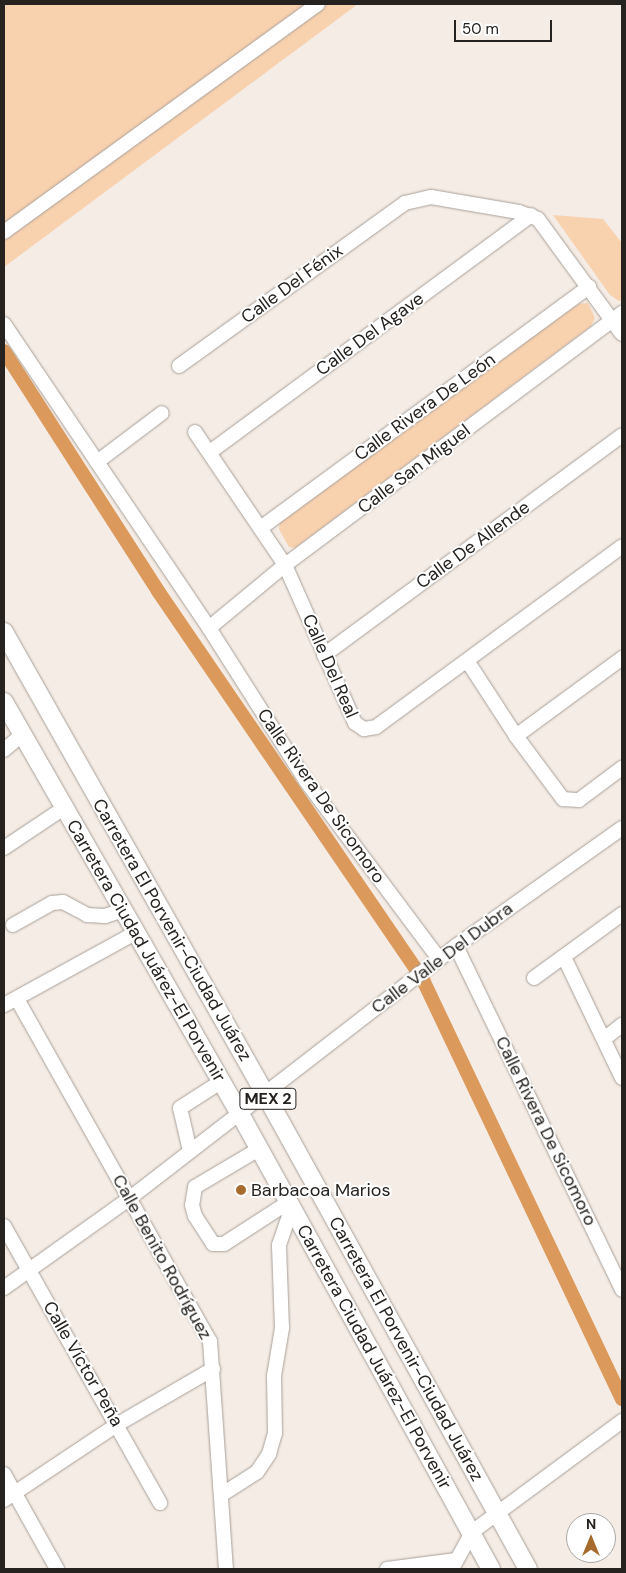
<!DOCTYPE html>
<html>
<head>
<meta charset="utf-8">
<style>
  body { margin:0 }
  #map { position:relative; width:626px; height:1573px; overflow:hidden; background:#f5ece5; font-family:"DM Sans",sans-serif }
  div>[style] { position:absolute }
  .green>* { inset:0; background:#f8d1af }
  .canal>* { height:14px; margin:-7px; padding:0 7px; transform-origin:7px; border-radius:7px; background:#db995b }
  .roads { filter:drop-shadow(0 0 1px #a8a099) drop-shadow(0 0 1px #a8a099) }
  .minor>* { height:14px; margin:-7px; padding:0 7px; transform-origin:7px; border-radius:7px; background:#fff }
  .major>* { height:18px; margin:-9px; padding:0 9px; transform-origin:9px; border-radius:9px; background:#fff }
  .dots>* { width:14px; height:14px; translate:-50% -50%; box-sizing:border-box; border:2px solid #fff; border-radius:50% }
  span { translate:-50% -50%; white-space:nowrap; text-align:center; line-height:1.15; -webkit-text-stroke:4px #fff; paint-order:stroke }
  .shield-label span { padding:1px 4px; background:#fff; border:1px solid; border-radius:4px; -webkit-text-stroke-width:0 }
  .shield-label { font-size:16px; color:#25221f; font-weight:700 }
  .street-label { font-size:18px; color:#25221f }
  .poi-label { font-size:18px; color:#25221f }
  .left { translate:0 -50%; text-align:left }
  .frame { position:absolute; inset:0; border:5px solid #25221f; pointer-events:none }
  .north { position:absolute; left:566px; top:1513px; width:50px; height:50px; box-sizing:border-box; background:#fff; border:1px solid #a8a7a5; border-radius:50%; rotate:0deg; font-size:14px; font-weight:700; line-height:20px; text-align:center; color:#25221f }
  .north::after { content:''; display:block; margin:auto; width:18px; height:22px; background:#a76b2d; clip-path:polygon(50% 0,100% 100%,50% 72%,0 100%) }
  .scale { position:absolute; left:454px; top:20px; width:98px; height:22px; box-sizing:border-box; border:2px solid #25221f; border-top:0; padding-left:6px; font-size:15px; line-height:18px; white-space:nowrap; color:#25221f; -webkit-text-stroke:4px #fff; paint-order:stroke }
</style>
</head>
<body>
<div id="map">
  <div class="green">
    <div style="clip-path:polygon(4px 4px,358px 4px,4px 267px)"></div>
    <div style="clip-path:polygon(553px 215px,603px 219px,622px 243px,622px 300px,619px 301px,610px 295px)"></div>
    <div style="clip-path:polygon(588px 303px,595px 318px,591px 326px,295px 548px,289px 547px,279px 529px,280px 519px,578px 304px)"></div>
  </div>
  <div class="canal">
    <div style="left:4px;top:351px;width:285px;rotate:57.3deg"></div>
    <div style="left:158px;top:591px;width:471px;rotate:55.7deg"></div>
    <div style="left:423px;top:980px;width:464px;rotate:64.6deg"></div>
  </div>
  <div class="roads">
    <div class="minor">
      <div style="left:4px;top:232px;width:388px;rotate:-36deg"></div>
      <div style="left:4px;top:324px;width:367px;rotate:56deg"></div>
      <div style="left:209px;top:628px;width:181px;rotate:57.6deg"></div>
      <div style="left:306px;top:781px;width:222px;rotate:53.2deg"></div>
      <div style="left:179px;top:366px;width:279px;rotate:-35.8deg"></div>
      <div style="left:405px;top:203px;width:27px;rotate:-13deg"></div>
      <div style="left:431px;top:197px;width:89px;rotate:9.7deg"></div>
      <div style="left:519px;top:212px;width:20px;rotate:20deg"></div>
      <div style="left:538px;top:219px;width:142px;rotate:53.9deg"></div>
      <div style="left:195px;top:432px;width:161px;rotate:55.9deg"></div>
      <div style="left:285px;top:565px;width:173px;rotate:66.1deg"></div>
      <div style="left:355px;top:723px;width:11px;rotate:34deg"></div>
      <div style="left:364px;top:729px;width:12px;rotate:-9deg"></div>
      <div style="left:376px;top:727px;width:305px;rotate:-36.3deg"></div>
      <div style="left:210px;top:452px;width:399px;rotate:-36.4deg"></div>
      <div style="left:97px;top:462px;width:81px;rotate:-37deg"></div>
      <div style="left:262px;top:527px;width:406px;rotate:-36.3deg"></div>
      <div style="left:209px;top:628px;width:99px;rotate:-39.7deg"></div>
      <div style="left:285px;top:565px;width:421px;rotate:-36.8deg"></div>
      <div style="left:324px;top:655px;width:370px;rotate:-36.4deg"></div>
      <div style="left:468px;top:662px;width:88px;rotate:57deg"></div>
      <div style="left:516px;top:736px;width:79px;rotate:53.3deg"></div>
      <div style="left:563px;top:799px;width:16px;rotate:4deg"></div>
      <div style="left:579px;top:800px;width:54px;rotate:-36.7deg"></div>
      <div style="left:516px;top:736px;width:132px;rotate:-36.3deg"></div>
      <div style="left:4px;top:750px;width:23px;rotate:-40deg"></div>
      <div style="left:4px;top:848px;width:72px;rotate:-33.7deg"></div>
      <div style="left:13px;top:925px;width:45px;rotate:-29.4deg"></div>
      <div style="left:52px;top:903px;width:11px;rotate:-5deg"></div>
      <div style="left:63px;top:902px;width:27px;rotate:28deg"></div>
      <div style="left:87px;top:915px;width:18px;rotate:3deg"></div>
      <div style="left:105px;top:916px;width:20px;rotate:-18deg"></div>
      <div style="left:456px;top:946px;width:382px;rotate:64.2deg"></div>
      <div style="left:564px;top:957px;width:134px;rotate:64.4deg"></div>
      <div style="left:534px;top:978px;width:109px;rotate:-36deg"></div>
      <div style="left:17px;top:999px;width:393px;rotate:60.6deg"></div>
      <div style="left:210px;top:1341px;width:229px;rotate:86deg"></div>
      <div style="left:4px;top:1005px;width:152px;rotate:-28.8deg"></div>
      <div style="left:604px;top:1039px;width:23px;rotate:-38deg"></div>
      <div style="left:259px;top:1149px;width:74px;rotate:149.3deg"></div>
      <div style="left:195px;top:1187px;width:18px;rotate:99deg"></div>
      <div style="left:192px;top:1205px;width:11px;rotate:75deg"></div>
      <div style="left:195px;top:1216px;width:33px;rotate:57deg"></div>
      <div style="left:213px;top:1244px;width:11px"></div>
      <div style="left:224px;top:1244px;width:77px;rotate:-32.9deg"></div>
      <div style="left:190px;top:1151px;width:44px;rotate:-103.1deg"></div>
      <div style="left:180px;top:1108px;width:50px;rotate:-32.7deg"></div>
      <div style="left:4px;top:1226px;width:318px;rotate:60.6deg"></div>
      <div style="left:4px;top:1288px;width:155px;rotate:-35.5deg"></div>
      <div style="left:130px;top:1198px;width:412px;rotate:-37.7deg"></div>
      <div style="left:456px;top:946px;width:204px;rotate:-35.4deg"></div>
      <div style="left:4px;top:1474px;width:109px;rotate:60.8deg"></div>
      <div style="left:221px;top:1495px;width:43px;rotate:-32.6deg"></div>
      <div style="left:257px;top:1472px;width:22px;rotate:-56deg"></div>
      <div style="left:269px;top:1454px;width:22px;rotate:-74deg"></div>
      <div style="left:275px;top:1433px;width:57px;rotate:-91deg"></div>
      <div style="left:274px;top:1376px;width:49px;rotate:-80.5deg"></div>
      <div style="left:282px;top:1328px;width:83px;rotate:-92.1deg"></div>
      <div style="left:279px;top:1245px;width:39px;rotate:-71deg"></div>
      <div style="left:4px;top:1500px;width:137px;rotate:-33.7deg"></div>
      <div style="left:118px;top:1424px;width:110px;rotate:-30.1deg"></div>
      <div style="left:387px;top:1569px;width:70px;rotate:-7.4deg"></div>
      <div style="left:452px;top:1569px;width:42px;rotate:-61.6deg"></div>
      <div style="left:472px;top:1532px;width:187px;rotate:-36.5deg"></div>
    </div>
    <div class="major">
      <div style="left:4px;top:632px;width:528px;rotate:60.52deg"></div>
      <div style="left:264px;top:1092px;width:545px;rotate:61.04deg"></div>
      <div style="left:4px;top:702px;width:473px;rotate:60.2deg"></div>
      <div style="left:239px;top:1112px;width:522px;rotate:61.13deg"></div>
    </div>
  </div>
  <div class="dots">
    <div style="left:241px;top:1190px;background:#a76b2d"></div>
  </div>
  <div class="shield-label">
    <span style="left:268px;top:1099px">MEX 2</span>
  </div>
  <div class="street-label">
    <span style="left:292px;top:284px;rotate:-36deg">Calle Del Fénix</span>
    <span style="left:370px;top:334px;rotate:-36deg">Calle Del Agave</span>
    <span style="left:425px;top:407px;rotate:-36deg">Calle Rivera De León</span>
    <span style="left:414px;top:469px;rotate:-37deg">Calle San Miguel</span>
    <span style="left:473px;top:545px;rotate:-36deg">Calle De Allende</span>
    <span style="left:330px;top:666px;rotate:66deg">Calle Del Real</span>
    <span style="left:321px;top:796px;rotate:55deg">Calle Rivera De Sicomoro</span>
    <span style="left:172px;top:930px;rotate:60deg">Carretera El Porvenir-Ciudad Juárez</span>
    <span style="left:146px;top:951px;rotate:60deg">Carretera Ciudad Juárez-El Porvenir</span>
    <span style="left:442px;top:958px;rotate:-37deg">Calle Valle Del Dubra</span>
    <span style="left:546px;top:1131px;rotate:64deg">Calle Rivera De Sicomoro</span>
    <span style="left:162px;top:1257px;rotate:61deg">Calle Benito Rodríguez</span>
    <span style="left:406px;top:1349px;rotate:61deg">Carretera El Porvenir-Ciudad Juárez</span>
    <span style="left:374px;top:1357px;rotate:61deg">Carretera Ciudad Juárez-El Porvenir</span>
    <span style="left:83px;top:1364px;rotate:60deg">Calle Víctor Peña</span>
  </div>
  <div class="poi-label">
    <span class="left" style="left:251px;top:1190px">Barbacoa Marios</span>
  </div>
  <div class="frame"></div>
  <div class="north">N</div>
  <div class="scale">50 m</div>
</div>
</body>
</html>
